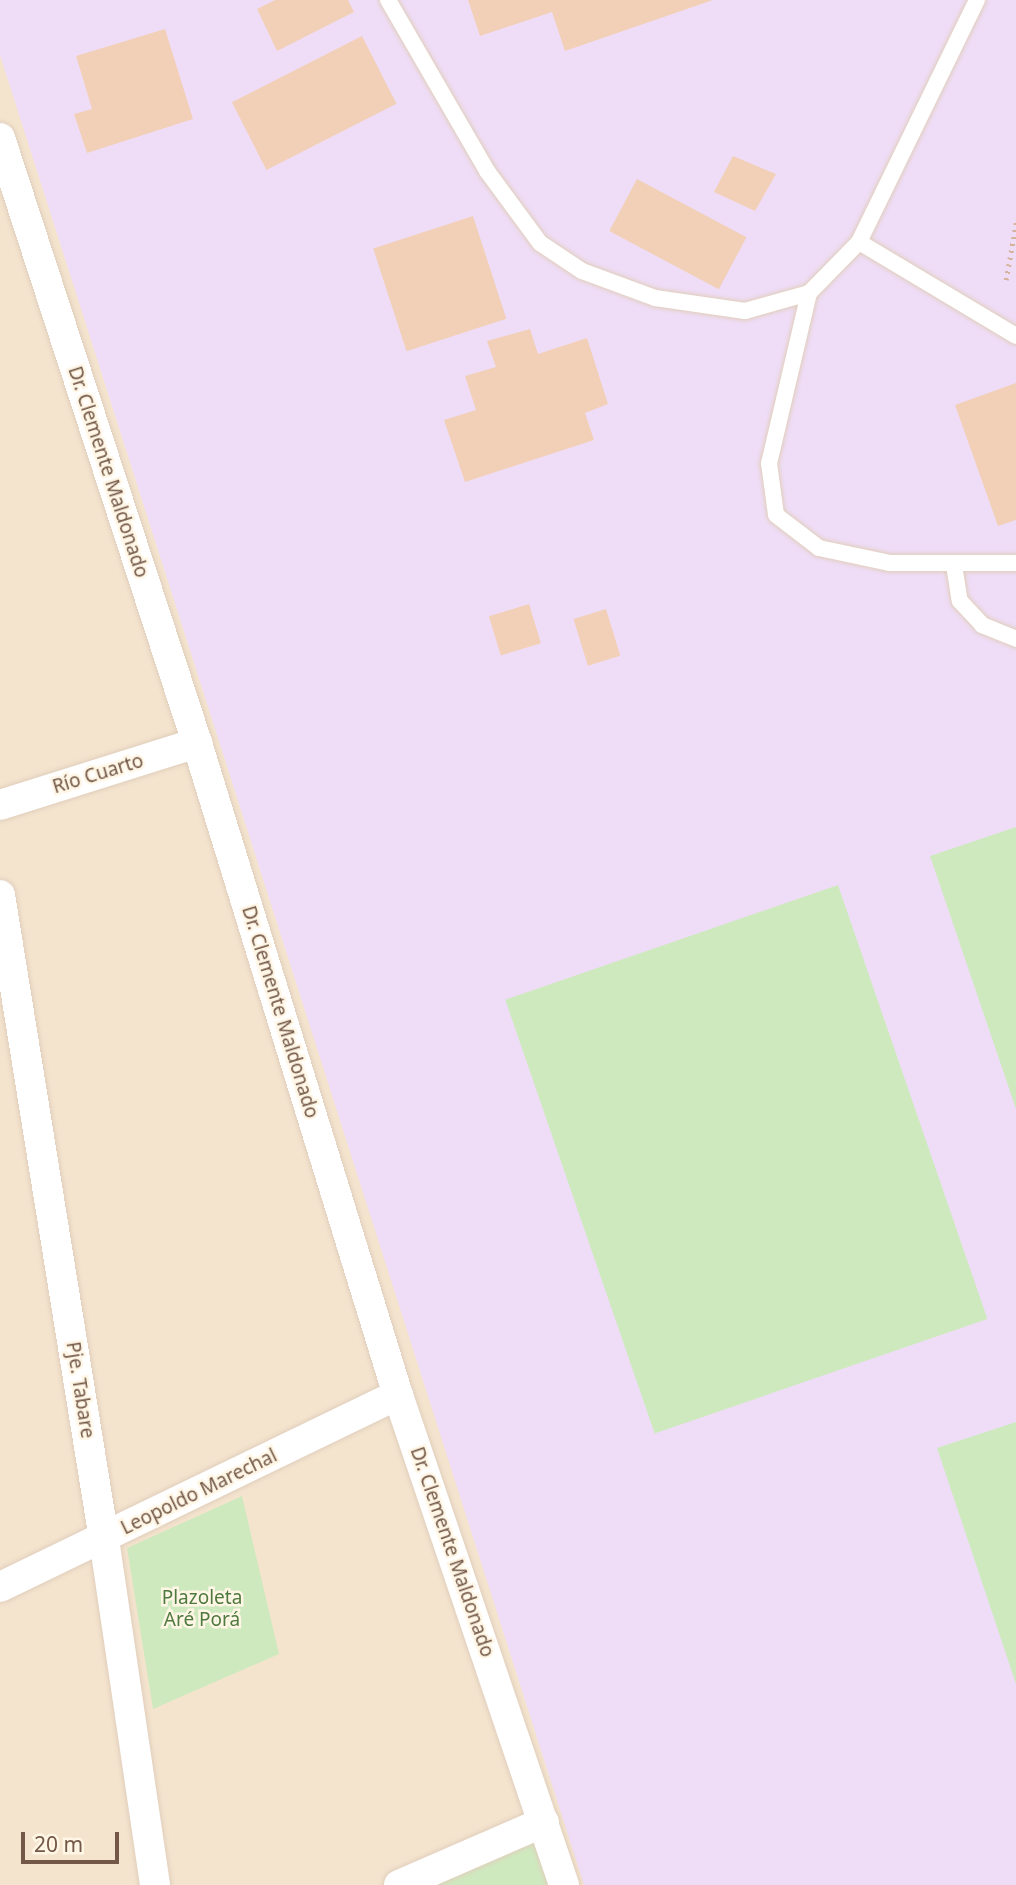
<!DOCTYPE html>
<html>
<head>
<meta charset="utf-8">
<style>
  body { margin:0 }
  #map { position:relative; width:1016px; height:1885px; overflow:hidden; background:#fcf2e0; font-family:"Noto Sans",sans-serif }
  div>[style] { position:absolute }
  .residential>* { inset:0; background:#f4e4ce; transform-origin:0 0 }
  .education>* { inset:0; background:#efddf8 }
  .green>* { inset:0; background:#cfe9bf; transform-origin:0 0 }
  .building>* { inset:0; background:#f2d0b7; transform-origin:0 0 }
  .path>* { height:4.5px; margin-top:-2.25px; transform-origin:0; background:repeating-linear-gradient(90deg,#d6b49b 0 2px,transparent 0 7px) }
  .roads { filter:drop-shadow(0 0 2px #e0cebc) drop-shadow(0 0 2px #e0cebc) }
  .lane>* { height:16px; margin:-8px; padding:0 8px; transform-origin:8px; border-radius:8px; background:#fff }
  .street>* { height:30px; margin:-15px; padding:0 15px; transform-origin:15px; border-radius:15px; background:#fff }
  span { translate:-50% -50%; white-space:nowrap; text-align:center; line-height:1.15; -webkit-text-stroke:5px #fff6e6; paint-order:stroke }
  .street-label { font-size:19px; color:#735847 }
  .park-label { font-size:19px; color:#4e793f }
  .scale { position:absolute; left:21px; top:1832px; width:98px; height:32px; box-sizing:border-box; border:4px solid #735847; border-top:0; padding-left:9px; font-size:21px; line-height:24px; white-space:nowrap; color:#735847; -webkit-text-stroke:5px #fff6e6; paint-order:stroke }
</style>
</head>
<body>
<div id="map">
  <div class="residential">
    <div style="left:0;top:0;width:1016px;height:1885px"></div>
  </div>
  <div class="education">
    <div style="clip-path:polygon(0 0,1016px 0,1016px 1885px,584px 1885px,0 55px)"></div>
  </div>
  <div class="green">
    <div style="clip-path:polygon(1016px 827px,1016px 1109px,930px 856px)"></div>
    <div style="left:838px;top:885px;width:459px;height:352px;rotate:71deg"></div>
    <div style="clip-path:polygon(1016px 1422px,1016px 1684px,937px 1448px)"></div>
    <div style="clip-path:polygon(242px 1496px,279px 1654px,153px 1709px,127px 1548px)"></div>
    <div style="clip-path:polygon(544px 1822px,564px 1885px,399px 1885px)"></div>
  </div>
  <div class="building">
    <div style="clip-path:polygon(275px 0,348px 0,354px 12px,277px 51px,257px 9px)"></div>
    <div style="clip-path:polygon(468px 0,713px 0,565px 51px,552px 12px,480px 36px)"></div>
    <div style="clip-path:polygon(165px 29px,193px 119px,87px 153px,74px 114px,92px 109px,76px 56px)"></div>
    <div style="left:362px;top:36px;width:76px;height:146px;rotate:63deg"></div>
    <div style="clip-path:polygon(733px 156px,776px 174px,755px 211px,714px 192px)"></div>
    <div style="left:637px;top:179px;width:124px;height:59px;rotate:28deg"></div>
    <div style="left:473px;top:216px;width:108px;height:105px;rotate:72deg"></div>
    <div style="clip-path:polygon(530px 329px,538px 354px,587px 338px,608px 404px,585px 413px,594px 440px,465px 482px,444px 420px,476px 410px,465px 376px,496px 367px,487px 341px)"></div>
    <div style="clip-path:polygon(1016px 383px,1016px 520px,998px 526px,955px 405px)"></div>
    <div style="left:529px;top:604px;width:41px;height:42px;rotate:73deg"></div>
    <div style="left:606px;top:609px;width:49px;height:34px;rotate:73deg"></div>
  </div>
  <div class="path">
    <div style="left:1006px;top:280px;width:58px;rotate:-80deg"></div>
  </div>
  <div class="roads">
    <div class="lane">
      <div style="left:388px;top:0;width:198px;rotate:59.9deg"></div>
      <div style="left:487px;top:171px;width:89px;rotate:53.6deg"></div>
      <div style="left:540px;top:243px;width:50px;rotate:33.7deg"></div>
      <div style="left:582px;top:271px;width:78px;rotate:20.3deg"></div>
      <div style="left:655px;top:298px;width:91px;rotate:8.2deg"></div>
      <div style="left:745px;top:311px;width:66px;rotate:-15.7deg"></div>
      <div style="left:977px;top:0;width:269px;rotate:116deg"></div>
      <div style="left:859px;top:242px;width:71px;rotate:134.4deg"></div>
      <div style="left:809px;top:293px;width:175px;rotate:103.2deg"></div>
      <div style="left:769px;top:463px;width:52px;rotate:82.3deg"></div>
      <div style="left:776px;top:515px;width:54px;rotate:37.5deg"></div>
      <div style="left:819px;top:548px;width:73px;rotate:11.9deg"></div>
      <div style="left:890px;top:563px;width:126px"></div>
      <div style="left:859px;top:242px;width:183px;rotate:30.9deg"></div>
      <div style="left:954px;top:565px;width:36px;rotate:81deg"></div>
      <div style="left:960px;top:601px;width:33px;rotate:47deg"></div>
      <div style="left:982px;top:625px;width:37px;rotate:22deg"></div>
    </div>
    <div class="street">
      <div style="left:0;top:138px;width:636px;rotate:71.96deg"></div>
      <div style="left:197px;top:743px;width:682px;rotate:72.87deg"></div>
      <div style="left:398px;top:1395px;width:517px;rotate:71.28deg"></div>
      <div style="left:0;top:805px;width:207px;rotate:-17.5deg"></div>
      <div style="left:0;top:895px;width:652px;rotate:80.83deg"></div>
      <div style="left:104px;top:1539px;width:350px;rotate:81.6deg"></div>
      <div style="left:0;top:1587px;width:442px;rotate:-25.8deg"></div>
      <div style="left:399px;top:1885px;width:158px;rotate:-23.5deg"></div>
    </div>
  </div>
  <div class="street-label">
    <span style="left:108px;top:472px;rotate:72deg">Dr. Clemente Maldonado</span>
    <span style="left:98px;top:774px;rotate:-17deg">Río Cuarto</span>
    <span style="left:280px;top:1012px;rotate:73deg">Dr. Clemente Maldonado</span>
    <span style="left:80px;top:1390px;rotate:81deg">Pje. Tabare</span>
    <span style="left:199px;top:1492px;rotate:-26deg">Leopoldo Marechal</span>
    <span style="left:452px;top:1552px;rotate:71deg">Dr. Clemente Maldonado</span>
  </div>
  <div class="park-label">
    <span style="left:202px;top:1609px">Plazoleta<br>Aré Porá</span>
  </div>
  <div class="scale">20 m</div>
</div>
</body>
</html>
